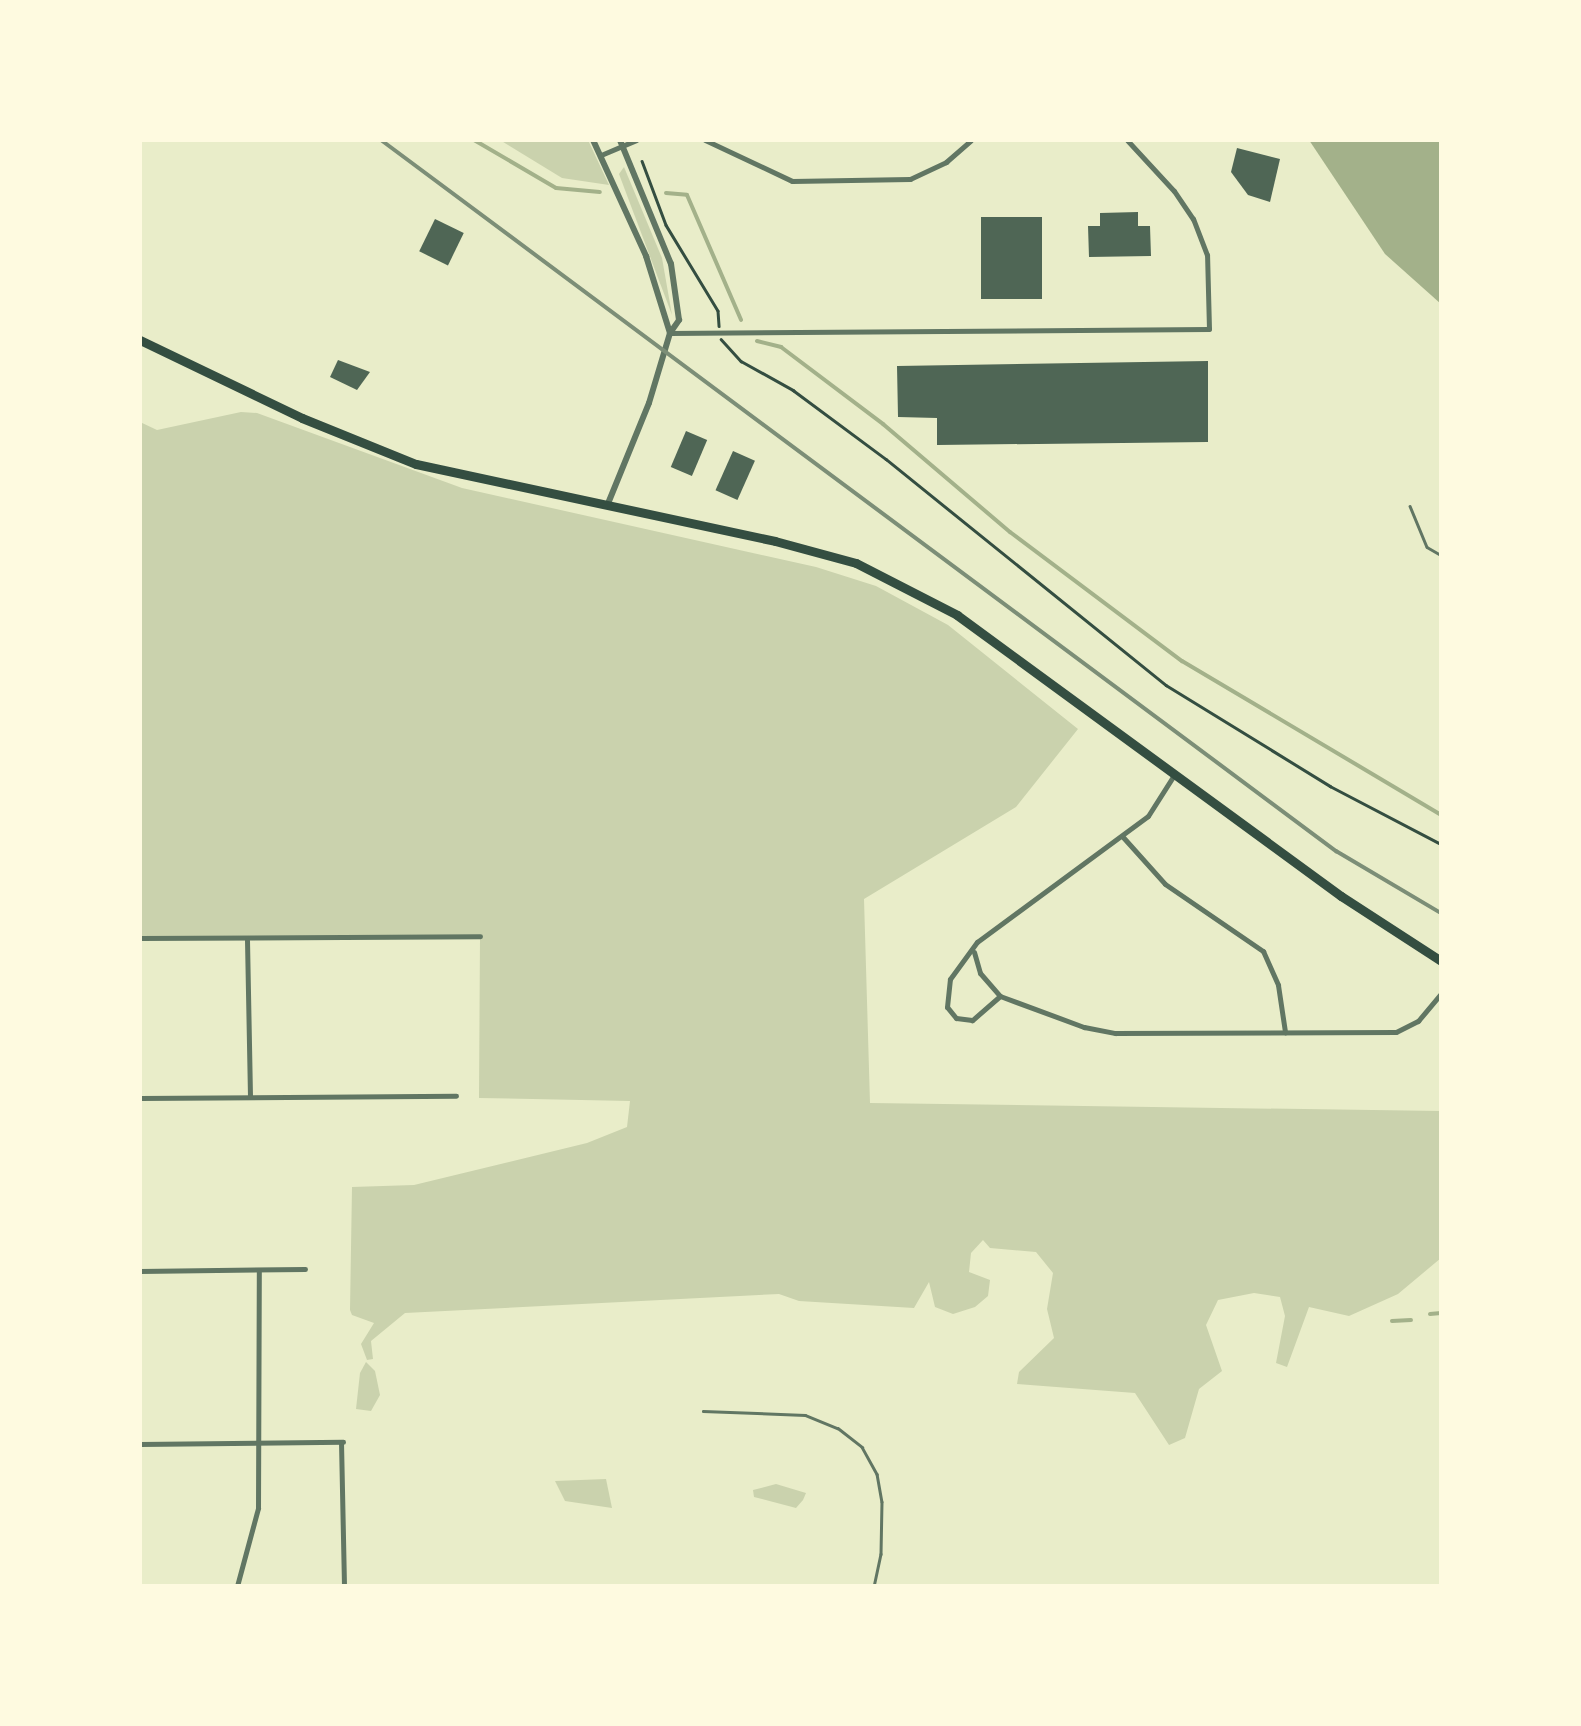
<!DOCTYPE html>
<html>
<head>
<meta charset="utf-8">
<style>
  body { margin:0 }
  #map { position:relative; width:1581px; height:1726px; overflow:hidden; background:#e9edc9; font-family:Bitter,serif }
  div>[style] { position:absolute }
  .green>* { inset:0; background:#cad2ad }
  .water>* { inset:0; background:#a3b18a }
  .stream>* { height:4px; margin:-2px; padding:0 2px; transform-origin:2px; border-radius:2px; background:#a3b18a }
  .building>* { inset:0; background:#4f6655; transform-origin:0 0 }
  .path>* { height:2.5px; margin:-1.25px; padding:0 1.25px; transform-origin:1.25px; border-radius:1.25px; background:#344e41 }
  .service>* { height:2.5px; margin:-1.25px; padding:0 1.25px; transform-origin:1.25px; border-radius:1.25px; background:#617663 }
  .minor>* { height:5px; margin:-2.5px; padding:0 2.5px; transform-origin:2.5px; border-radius:2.5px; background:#617663 }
  .tertiary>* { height:6px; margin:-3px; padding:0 3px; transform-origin:3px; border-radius:3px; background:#617663 }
  .primary>* { height:9px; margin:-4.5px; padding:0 4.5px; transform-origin:4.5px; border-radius:4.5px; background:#344e41 }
  .rail>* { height:4px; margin:-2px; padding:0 2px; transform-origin:2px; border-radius:2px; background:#7c8e77 }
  span { translate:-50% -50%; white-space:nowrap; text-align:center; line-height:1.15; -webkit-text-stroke:8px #fefae0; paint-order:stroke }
  .frame { position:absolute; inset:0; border:142px solid #fefae0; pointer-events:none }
</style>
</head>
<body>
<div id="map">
  <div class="green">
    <div style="clip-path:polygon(500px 140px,588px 140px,609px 185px,562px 178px)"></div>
    <div style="clip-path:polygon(624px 167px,662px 258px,672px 315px,619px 174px)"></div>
    <div style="clip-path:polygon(241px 412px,257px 413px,462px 488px,816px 567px,876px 586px,948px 625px,1078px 729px,1016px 807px,864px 899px,870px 1103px,1441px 1111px,1441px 1258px,1398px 1294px,1349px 1316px,1309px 1307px,1287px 1367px,1276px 1363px,1285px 1316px,1280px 1297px,1254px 1293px,1218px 1300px,1206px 1325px,1222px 1371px,1199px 1389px,1185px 1438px,1169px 1445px,1135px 1393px,1017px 1384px,1019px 1372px,1054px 1338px,1047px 1309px,1053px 1273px,1036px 1252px,990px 1248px,983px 1240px,971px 1253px,969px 1272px,990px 1280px,988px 1296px,975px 1307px,953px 1314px,935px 1307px,929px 1282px,914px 1308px,799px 1301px,779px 1294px,405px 1313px,371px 1341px,373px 1359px,367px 1360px,361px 1344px,374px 1323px,352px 1315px,350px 1310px,352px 1187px,414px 1185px,587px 1143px,627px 1127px,630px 1101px,479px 1098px,480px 937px,140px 940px,140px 422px,157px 430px)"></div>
    <div style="clip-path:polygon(366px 1362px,375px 1371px,380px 1395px,371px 1411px,356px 1409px,360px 1373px)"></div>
    <div style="clip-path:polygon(606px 1479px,612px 1508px,565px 1501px,555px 1481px)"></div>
    <div style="clip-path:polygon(776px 1484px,806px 1493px,803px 1500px,796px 1508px,754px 1497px,753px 1490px)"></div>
  </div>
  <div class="water">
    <div style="clip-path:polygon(1309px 140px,1441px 140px,1441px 304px,1385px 254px)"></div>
  </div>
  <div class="stream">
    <div style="left:474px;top:140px;width:95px;rotate:30.3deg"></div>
    <div style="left:556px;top:188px;width:44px;rotate:5.2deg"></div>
    <div style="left:666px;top:193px;width:21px;rotate:5deg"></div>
    <div style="left:687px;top:195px;width:136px;rotate:66.6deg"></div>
    <div style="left:757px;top:341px;width:25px;rotate:14deg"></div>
    <div style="left:781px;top:347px;width:128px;rotate:37deg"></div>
    <div style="left:883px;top:424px;width:167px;rotate:40.4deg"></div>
    <div style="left:1010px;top:532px;width:215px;rotate:36.9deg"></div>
    <div style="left:1182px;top:661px;width:301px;rotate:30.7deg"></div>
    <div style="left:1430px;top:1314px;width:11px;rotate:-5deg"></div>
    <div style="left:1392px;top:1321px;width:19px;rotate:-3deg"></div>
  </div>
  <div class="building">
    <div style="clip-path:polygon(1237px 148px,1280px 159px,1270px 202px,1248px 195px,1231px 172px)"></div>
    <div style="clip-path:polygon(1138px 212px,1138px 226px,1150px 226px,1151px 256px,1089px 257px,1088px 226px,1100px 226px,1100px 213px)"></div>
    <div style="left:981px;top:217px;width:61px;height:82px"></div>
    <div style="left:435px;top:219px;width:32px;height:36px;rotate:26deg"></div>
    <div style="clip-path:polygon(338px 360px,370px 372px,357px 390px,330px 377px)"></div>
    <div style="clip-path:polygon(1208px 361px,1208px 442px,937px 445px,937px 418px,898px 417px,897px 366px)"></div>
    <div style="left:686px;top:431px;width:23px;height:39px;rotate:23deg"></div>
    <div style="left:733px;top:451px;width:24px;height:43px;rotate:24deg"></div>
  </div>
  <div class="path">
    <div style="left:642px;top:161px;width:68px;rotate:69.4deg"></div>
    <div style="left:666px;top:225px;width:100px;rotate:58.8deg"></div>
    <div style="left:718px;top:311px;width:15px;rotate:86deg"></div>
    <div style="left:721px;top:339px;width:30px;rotate:48deg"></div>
    <div style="left:741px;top:361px;width:60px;rotate:29.1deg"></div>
    <div style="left:793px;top:390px;width:116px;rotate:36.6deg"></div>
    <div style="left:886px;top:459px;width:360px;rotate:38.9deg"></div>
    <div style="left:1166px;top:685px;width:193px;rotate:31.6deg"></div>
    <div style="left:1330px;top:786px;width:125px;rotate:27.6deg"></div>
  </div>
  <div class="service">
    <div style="left:1410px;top:506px;width:44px;rotate:67.5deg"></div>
    <div style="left:1427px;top:547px;width:16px;rotate:30deg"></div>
    <div style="left:703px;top:1411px;width:102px;rotate:2.2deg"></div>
    <div style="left:805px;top:1415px;width:35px;rotate:22deg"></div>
    <div style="left:838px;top:1428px;width:31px;rotate:38deg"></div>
    <div style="left:862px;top:1447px;width:31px;rotate:61deg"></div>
    <div style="left:877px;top:1474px;width:28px;rotate:80deg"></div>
    <div style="left:882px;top:1502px;width:52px;rotate:91.1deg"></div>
    <div style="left:881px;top:1554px;width:33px;rotate:102deg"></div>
  </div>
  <div class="minor">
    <div style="left:705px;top:140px;width:96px;rotate:25.2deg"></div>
    <div style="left:792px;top:181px;width:118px;rotate:-1deg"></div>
    <div style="left:910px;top:179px;width:40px;rotate:-25deg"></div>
    <div style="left:946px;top:162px;width:33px;rotate:-41deg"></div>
    <div style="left:601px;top:155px;width:38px;rotate:-23deg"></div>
    <div style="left:670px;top:333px;width:539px;rotate:-0.43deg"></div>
    <div style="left:1209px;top:329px;width:74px;rotate:-91.5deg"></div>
    <div style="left:1207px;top:255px;width:39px;rotate:-111deg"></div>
    <div style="left:1193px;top:219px;width:34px;rotate:-124deg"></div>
    <div style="left:1174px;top:191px;width:69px;rotate:-132.7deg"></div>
    <div style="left:1122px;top:836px;width:64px;rotate:48.1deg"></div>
    <div style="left:1165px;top:884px;width:119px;rotate:34.4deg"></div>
    <div style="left:1263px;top:951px;width:37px;rotate:66deg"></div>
    <div style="left:1278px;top:985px;width:48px;rotate:81.5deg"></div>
    <div style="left:140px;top:938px;width:340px;rotate:-0.3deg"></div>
    <div style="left:247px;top:940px;width:157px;rotate:88.9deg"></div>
    <div style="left:974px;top:952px;width:22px;rotate:74deg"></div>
    <div style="left:980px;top:973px;width:30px;rotate:49deg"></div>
    <div style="left:1000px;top:996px;width:90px;rotate:20.3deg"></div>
    <div style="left:1084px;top:1027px;width:32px;rotate:11deg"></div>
    <div style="left:1115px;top:1033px;width:281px;rotate:-0.2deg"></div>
    <div style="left:1396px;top:1032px;width:25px;rotate:-27deg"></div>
    <div style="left:1418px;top:1021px;width:35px;rotate:-50deg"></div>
    <div style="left:1000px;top:996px;width:37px;rotate:139deg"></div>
    <div style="left:972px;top:1020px;width:16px;rotate:-173deg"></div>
    <div style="left:956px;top:1018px;width:14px;rotate:-129deg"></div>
    <div style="left:947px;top:1007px;width:28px;rotate:-84deg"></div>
    <div style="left:950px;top:979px;width:46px;rotate:-53.9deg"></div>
    <div style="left:977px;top:942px;width:212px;rotate:-36.4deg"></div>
    <div style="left:1148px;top:816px;width:49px;rotate:-57.6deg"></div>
    <div style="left:140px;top:1098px;width:316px;rotate:-0.4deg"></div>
    <div style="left:140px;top:1271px;width:165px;rotate:-0.7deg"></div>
    <div style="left:341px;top:1442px;width:144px;rotate:88.8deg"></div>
    <div style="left:140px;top:1444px;width:203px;rotate:-0.6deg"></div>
    <div style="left:237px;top:1586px;width:81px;rotate:-74.9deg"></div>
    <div style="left:258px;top:1508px;width:237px;rotate:-89.8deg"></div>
  </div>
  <div class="tertiary">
    <div style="left:593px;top:140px;width:128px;rotate:65.4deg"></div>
    <div style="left:646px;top:256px;width:81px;rotate:72.7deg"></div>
    <div style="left:607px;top:506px;width:111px;rotate:-67.8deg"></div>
    <div style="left:649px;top:403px;width:73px;rotate:-73.3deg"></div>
    <div style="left:670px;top:333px;width:16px;rotate:-55deg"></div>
    <div style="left:679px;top:320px;width:57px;rotate:-98.1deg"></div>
    <div style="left:671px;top:264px;width:134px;rotate:-112.4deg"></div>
  </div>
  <div class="primary">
    <div style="left:140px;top:340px;width:180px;rotate:25.7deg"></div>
    <div style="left:302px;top:418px;width:123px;rotate:22deg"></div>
    <div style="left:416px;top:464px;width:367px;rotate:12.1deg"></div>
    <div style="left:775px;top:541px;width:84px;rotate:15.2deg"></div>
    <div style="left:856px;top:563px;width:114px;rotate:27.2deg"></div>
    <div style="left:957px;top:615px;width:476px;rotate:36.2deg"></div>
    <div style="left:1341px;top:896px;width:119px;rotate:33deg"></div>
  </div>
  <div class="rail">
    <div style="left:381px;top:140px;width:1191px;rotate:36.67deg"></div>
    <div style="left:1336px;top:851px;width:122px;rotate:30.6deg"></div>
  </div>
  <div class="frame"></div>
</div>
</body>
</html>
